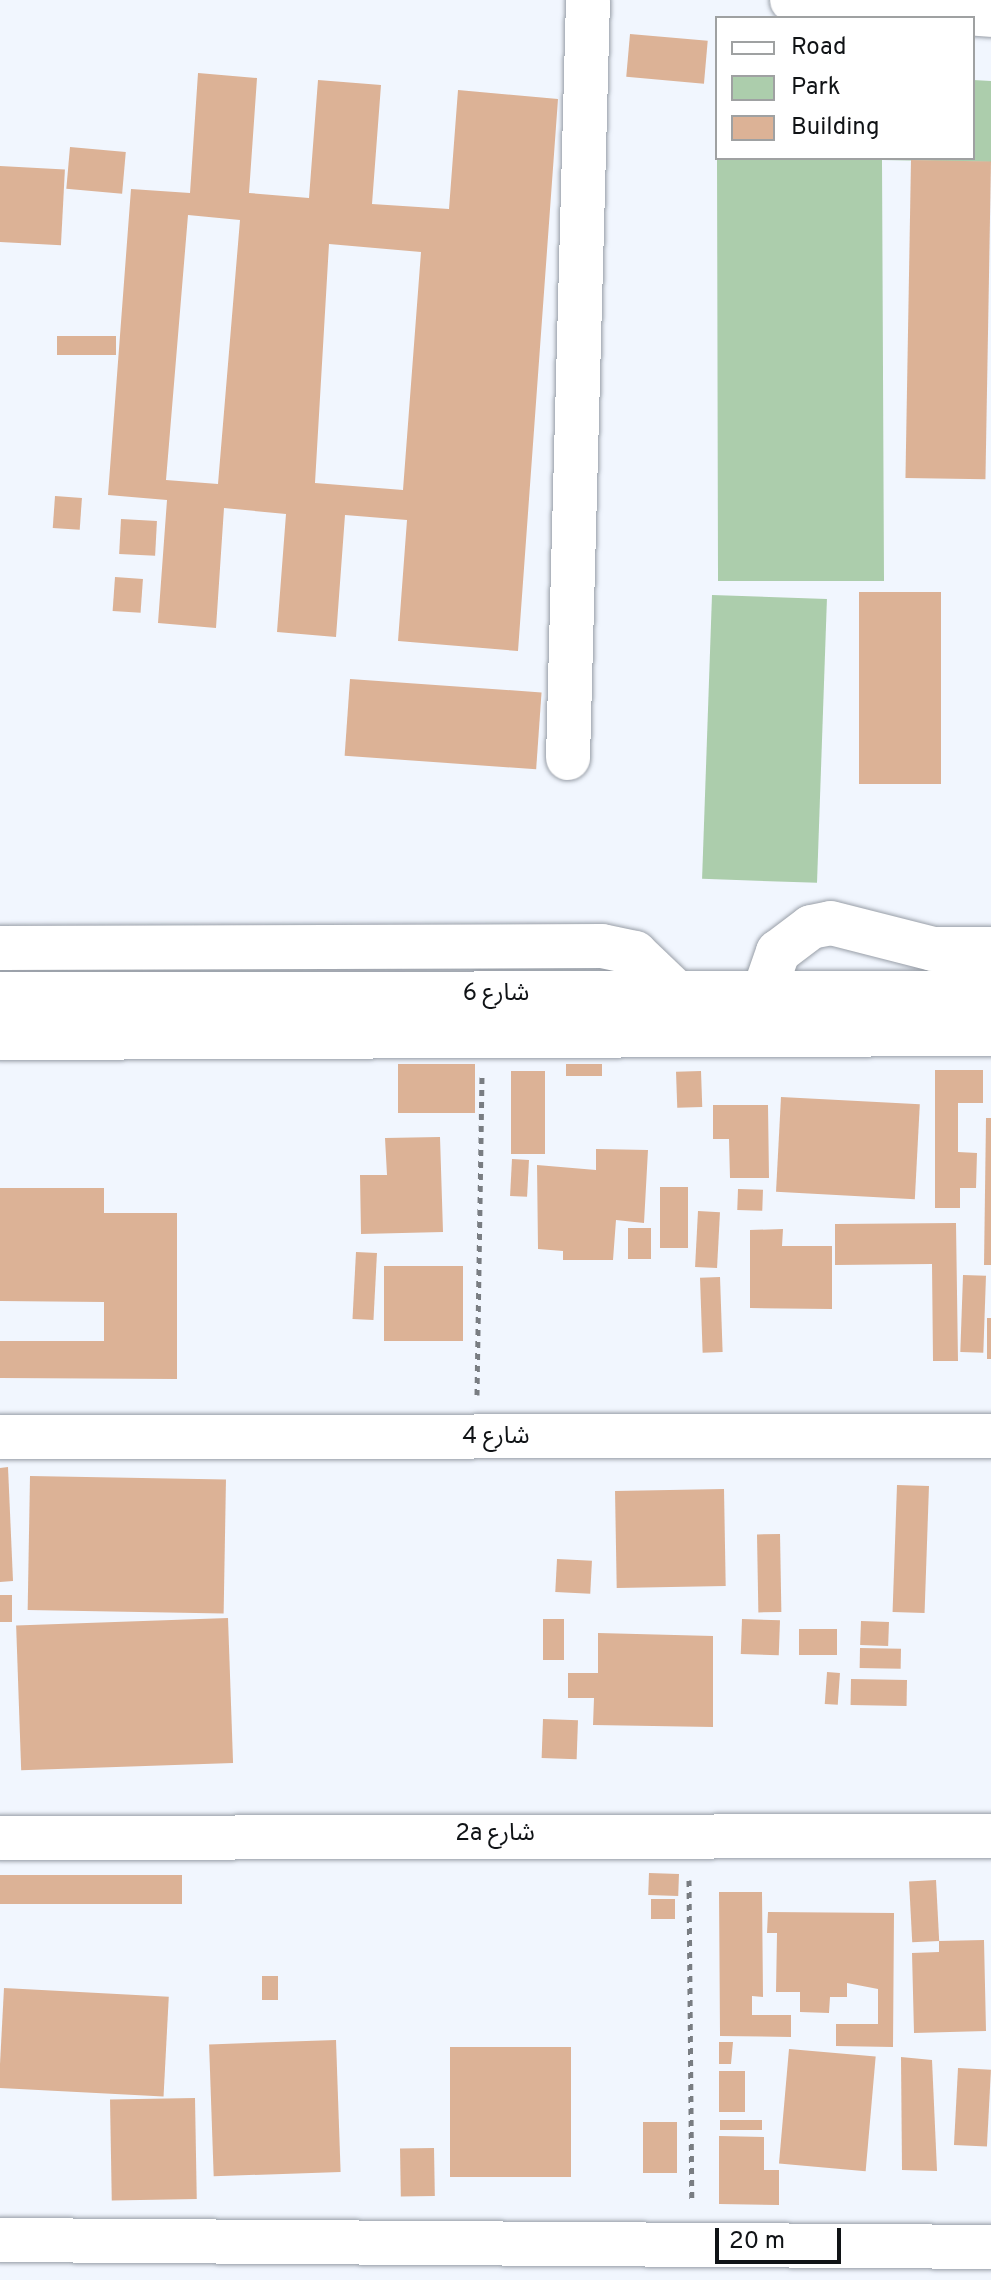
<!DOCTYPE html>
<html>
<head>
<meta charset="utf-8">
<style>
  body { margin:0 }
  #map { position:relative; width:991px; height:2280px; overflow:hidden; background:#f1f6fe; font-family:Overpass,"Noto Sans Arabic",sans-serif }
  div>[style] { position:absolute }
  .green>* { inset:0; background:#accdac; transform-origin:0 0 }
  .building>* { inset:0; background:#dcb296; transform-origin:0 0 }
  .path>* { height:5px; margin-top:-2.5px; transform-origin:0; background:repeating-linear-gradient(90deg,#797d82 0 6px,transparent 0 12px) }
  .roads { filter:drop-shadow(0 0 2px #989ea7) drop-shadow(0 0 2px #989ea7) }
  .minor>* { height:44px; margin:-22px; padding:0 22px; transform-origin:22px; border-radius:22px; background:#fff }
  span { translate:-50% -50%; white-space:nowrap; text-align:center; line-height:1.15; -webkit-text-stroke:6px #fff; paint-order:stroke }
  .street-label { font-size:24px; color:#101316 }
  .legend { position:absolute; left:715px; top:16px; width:260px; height:144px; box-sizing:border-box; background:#fff; border:2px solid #9fa1a2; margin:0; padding:10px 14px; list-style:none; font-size:24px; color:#101316 }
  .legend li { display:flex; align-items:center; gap:16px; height:40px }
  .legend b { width:40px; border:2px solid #9fa1a2 }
  .scale { position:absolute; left:715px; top:2228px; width:126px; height:36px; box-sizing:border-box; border:4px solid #101316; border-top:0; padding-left:10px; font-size:24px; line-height:28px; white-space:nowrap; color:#101316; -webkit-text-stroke:6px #fff; paint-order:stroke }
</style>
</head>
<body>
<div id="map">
  <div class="green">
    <div style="clip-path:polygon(973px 80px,991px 81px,991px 162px,882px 160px,884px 581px,718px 581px,717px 158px,973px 158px)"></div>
    <div style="left:712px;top:595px;width:115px;height:284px;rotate:2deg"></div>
  </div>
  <div class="building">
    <div style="left:630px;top:34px;width:78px;height:43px;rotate:5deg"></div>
    <div style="clip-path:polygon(evenodd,198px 73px,257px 78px,249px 193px,309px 198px,318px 80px,381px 85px,372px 204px,449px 209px,458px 90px,558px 99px,518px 651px,398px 641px,407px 520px,345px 515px,336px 637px,277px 632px,286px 514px,224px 508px,216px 628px,158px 623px,167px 500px,108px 495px,131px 189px,190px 193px,198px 73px,188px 215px,240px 220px,218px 484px,166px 480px,188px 215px,198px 73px,329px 244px,421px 252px,403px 490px,315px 483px,329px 244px)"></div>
    <div style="left:70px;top:147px;width:56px;height:42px;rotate:5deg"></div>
    <div style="left:911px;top:160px;width:80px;height:318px;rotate:1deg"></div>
    <div style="left:0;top:166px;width:65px;height:76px;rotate:3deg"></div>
    <div style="left:57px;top:336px;width:59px;height:19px"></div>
    <div style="left:55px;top:496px;width:27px;height:32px;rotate:4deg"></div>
    <div style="left:121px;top:519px;width:36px;height:35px;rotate:3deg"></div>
    <div style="left:115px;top:577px;width:28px;height:34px;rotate:4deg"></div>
    <div style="left:859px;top:592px;width:82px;height:192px"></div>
    <div style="left:350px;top:679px;width:192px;height:77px;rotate:4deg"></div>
    <div style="left:398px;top:1064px;width:77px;height:49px"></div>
    <div style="left:566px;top:1064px;width:36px;height:12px"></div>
    <div style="clip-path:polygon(935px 1070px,983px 1070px,983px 1103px,958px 1103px,958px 1152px,977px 1153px,976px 1188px,960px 1188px,960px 1208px,935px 1208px)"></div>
    <div style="left:511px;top:1071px;width:34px;height:83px"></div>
    <div style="left:701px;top:1071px;width:36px;height:25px;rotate:88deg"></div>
    <div style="left:781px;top:1097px;width:139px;height:95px;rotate:3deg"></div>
    <div style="clip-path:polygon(713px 1105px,768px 1105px,769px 1178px,730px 1178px,729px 1139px,713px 1139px)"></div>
    <div style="clip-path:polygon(986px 1118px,991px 1118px,991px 1265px,984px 1265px)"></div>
    <div style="clip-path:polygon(440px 1137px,443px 1232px,361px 1234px,360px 1175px,387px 1175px,385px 1138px)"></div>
    <div style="clip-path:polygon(596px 1149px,648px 1150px,644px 1223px,616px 1220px,613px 1260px,563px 1260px,563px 1251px,538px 1249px,537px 1165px,596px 1170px)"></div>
    <div style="left:512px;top:1159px;width:17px;height:37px;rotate:3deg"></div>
    <div style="left:660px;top:1187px;width:28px;height:61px"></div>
    <div style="clip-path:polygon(0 1188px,104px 1188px,104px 1213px,177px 1213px,177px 1379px,0 1378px,0 1341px,104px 1341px,104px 1302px,0 1301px)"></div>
    <div style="left:738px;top:1189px;width:25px;height:21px;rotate:2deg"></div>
    <div style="left:698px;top:1211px;width:22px;height:56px;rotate:3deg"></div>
    <div style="clip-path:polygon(956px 1223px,958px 1361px,933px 1361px,932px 1264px,835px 1265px,835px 1224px)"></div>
    <div style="left:628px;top:1228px;width:23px;height:31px"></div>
    <div style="clip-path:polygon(783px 1229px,782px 1246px,832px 1246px,832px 1309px,750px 1308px,750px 1230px)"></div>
    <div style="left:356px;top:1252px;width:21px;height:67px;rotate:3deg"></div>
    <div style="left:384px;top:1266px;width:79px;height:75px"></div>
    <div style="left:963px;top:1275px;width:23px;height:77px;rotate:2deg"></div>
    <div style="left:720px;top:1277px;width:75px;height:20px;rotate:88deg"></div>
    <div style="left:987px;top:1318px;width:4px;height:41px"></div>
    <div style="clip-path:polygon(8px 1467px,13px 1581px,0 1582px,0 1468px)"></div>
    <div style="left:30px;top:1476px;width:196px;height:134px;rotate:1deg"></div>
    <div style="left:897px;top:1485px;width:32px;height:127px;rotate:2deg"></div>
    <div style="left:724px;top:1489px;width:97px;height:109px;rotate:89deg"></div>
    <div style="left:780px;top:1534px;width:78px;height:23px;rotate:89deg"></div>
    <div style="left:557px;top:1559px;width:35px;height:33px;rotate:3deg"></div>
    <div style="left:0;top:1595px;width:12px;height:27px"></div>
    <div style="left:228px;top:1618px;width:145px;height:212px;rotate:88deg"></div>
    <div style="left:543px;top:1619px;width:21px;height:41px"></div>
    <div style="left:742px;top:1619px;width:38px;height:35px;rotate:2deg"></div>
    <div style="left:861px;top:1621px;width:28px;height:24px;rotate:2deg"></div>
    <div style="left:799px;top:1629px;width:38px;height:26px"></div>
    <div style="clip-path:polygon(598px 1633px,713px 1636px,713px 1727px,593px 1725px,594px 1698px,568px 1698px,568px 1673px,598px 1673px)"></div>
    <div style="left:860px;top:1648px;width:41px;height:20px;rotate:1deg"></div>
    <div style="left:827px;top:1672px;width:13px;height:32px;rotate:4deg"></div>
    <div style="left:851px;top:1679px;width:56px;height:26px;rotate:1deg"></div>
    <div style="left:543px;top:1719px;width:35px;height:39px;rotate:2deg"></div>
    <div style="left:649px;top:1873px;width:30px;height:22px;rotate:2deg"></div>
    <div style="left:0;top:1875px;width:182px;height:29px"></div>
    <div style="left:936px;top:1880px;width:61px;height:27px;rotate:87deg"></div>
    <div style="clip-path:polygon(719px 1892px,762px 1892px,763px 1997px,752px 1996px,752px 2015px,791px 2015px,791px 2037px,720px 2036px)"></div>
    <div style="left:675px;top:1899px;width:20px;height:24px;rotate:90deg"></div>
    <div style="clip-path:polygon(768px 1912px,894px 1913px,893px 2047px,836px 2046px,836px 2024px,878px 2024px,878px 1989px,847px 1983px,847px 1997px,830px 1997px,829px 2013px,800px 2012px,800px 1992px,776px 1992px,777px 1933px,767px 1933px)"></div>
    <div style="clip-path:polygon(984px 1940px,986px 2031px,914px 2033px,912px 1953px,939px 1952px,939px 1941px)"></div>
    <div style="left:262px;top:1976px;width:16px;height:24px"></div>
    <div style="left:4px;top:1988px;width:165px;height:100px;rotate:3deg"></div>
    <div style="left:336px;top:2040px;width:132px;height:127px;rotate:88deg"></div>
    <div style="clip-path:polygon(719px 2042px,733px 2042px,731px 2064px,719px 2064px)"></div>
    <div style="left:450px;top:2047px;width:121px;height:130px"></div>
    <div style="left:789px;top:2049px;width:87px;height:115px;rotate:5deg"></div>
    <div style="clip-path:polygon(901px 2057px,932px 2060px,937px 2171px,902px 2170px)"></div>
    <div style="left:958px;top:2068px;width:33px;height:77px;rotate:3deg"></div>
    <div style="left:719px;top:2071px;width:26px;height:41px"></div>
    <div style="left:195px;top:2098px;width:101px;height:85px;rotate:89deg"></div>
    <div style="left:720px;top:2120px;width:42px;height:10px"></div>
    <div style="left:643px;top:2122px;width:34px;height:51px"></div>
    <div style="clip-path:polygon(719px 2136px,764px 2137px,764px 2170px,779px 2170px,779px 2205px,719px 2204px)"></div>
    <div style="left:434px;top:2148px;width:48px;height:34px;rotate:89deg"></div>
  </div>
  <div class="path">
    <div style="left:477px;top:1395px;width:318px;rotate:-89.1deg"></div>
    <div style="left:689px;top:1880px;width:322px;rotate:89.5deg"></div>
  </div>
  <div class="roads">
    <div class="minor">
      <div style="left:792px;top:0;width:200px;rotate:4.3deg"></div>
      <div style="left:568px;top:758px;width:758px;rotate:-88.49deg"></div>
      <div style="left:0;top:948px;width:602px;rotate:-0.19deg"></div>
      <div style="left:602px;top:946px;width:34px;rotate:12deg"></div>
      <div style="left:635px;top:953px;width:62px;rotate:43.7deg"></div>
      <div style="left:0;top:994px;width:991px;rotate:-0.06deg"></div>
      <div style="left:763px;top:995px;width:46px;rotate:-70.8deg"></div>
      <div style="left:778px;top:952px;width:41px;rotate:-37.1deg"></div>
      <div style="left:811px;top:927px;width:20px;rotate:-11deg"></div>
      <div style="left:831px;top:923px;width:105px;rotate:14.3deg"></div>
      <div style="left:933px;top:949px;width:58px"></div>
      <div style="left:0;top:1038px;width:991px;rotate:-0.23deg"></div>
      <div style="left:0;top:1437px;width:991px;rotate:-0.06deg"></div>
      <div style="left:0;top:1838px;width:991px;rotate:-0.12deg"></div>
      <div style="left:0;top:2240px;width:991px;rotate:0.4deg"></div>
    </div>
  </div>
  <div class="street-label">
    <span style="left:496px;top:995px">شارع 6</span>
    <span style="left:496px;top:1438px">شارع 4</span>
    <span style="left:495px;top:1835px">2a شارع</span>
  </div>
  <ul class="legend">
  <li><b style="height:10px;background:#fff"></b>Road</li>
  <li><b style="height:22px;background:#accdac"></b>Park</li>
  <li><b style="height:22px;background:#dcb296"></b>Building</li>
  </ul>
  <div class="scale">20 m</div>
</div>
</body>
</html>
